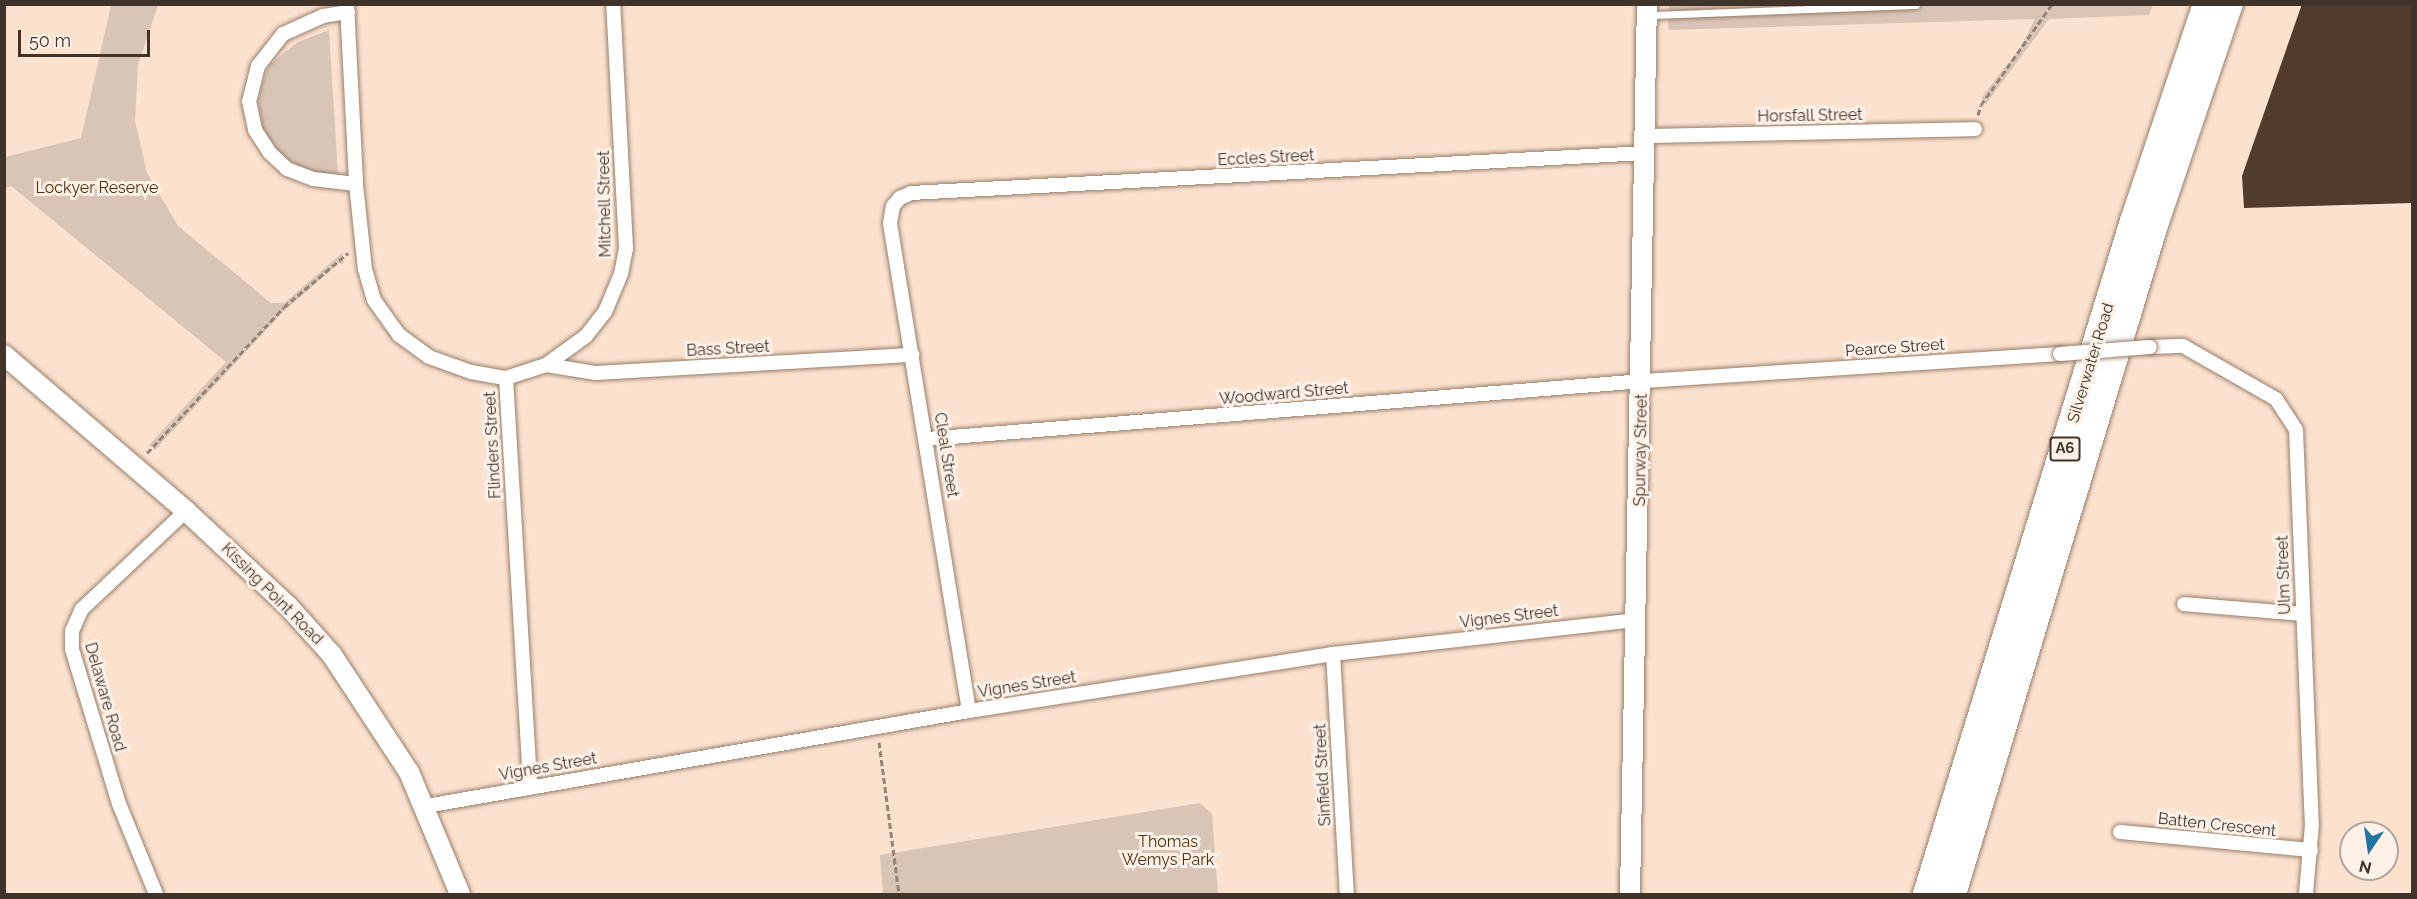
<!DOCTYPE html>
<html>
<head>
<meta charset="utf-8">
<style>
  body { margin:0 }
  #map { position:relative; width:2417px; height:899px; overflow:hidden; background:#fbe2cf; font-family:Raleway,sans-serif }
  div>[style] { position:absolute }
  .green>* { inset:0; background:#d9c5b6 }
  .building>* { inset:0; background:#513b2a }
  .path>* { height:3px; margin-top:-1.5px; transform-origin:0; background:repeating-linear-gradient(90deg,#958375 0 6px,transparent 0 9px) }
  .roads { filter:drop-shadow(0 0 2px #997d68) drop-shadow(0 0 2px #997d68) }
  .lane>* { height:7px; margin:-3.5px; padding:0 3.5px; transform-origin:3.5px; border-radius:3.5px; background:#fff }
  .street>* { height:14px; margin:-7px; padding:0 7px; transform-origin:7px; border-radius:7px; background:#fff }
  .secondary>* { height:20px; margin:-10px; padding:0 10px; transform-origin:10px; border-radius:10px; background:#fff }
  .highway>* { height:26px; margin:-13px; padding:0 13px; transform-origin:13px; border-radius:13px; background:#fff }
  .bridges { filter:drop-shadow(0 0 2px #997d68) drop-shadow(0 0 2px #997d68) }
  .street-bridge>* { height:14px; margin:-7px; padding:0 7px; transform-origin:7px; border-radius:7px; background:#fff }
  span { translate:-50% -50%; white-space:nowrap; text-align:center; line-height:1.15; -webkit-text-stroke:6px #fef2e8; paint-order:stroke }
  .shield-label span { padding:2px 4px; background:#fef2e8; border:2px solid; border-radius:4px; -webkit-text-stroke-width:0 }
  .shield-label { font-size:15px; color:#3f332a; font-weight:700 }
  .street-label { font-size:16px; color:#3f332a }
  .park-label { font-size:16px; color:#532e0c }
  .frame { position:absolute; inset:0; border:6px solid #3f332a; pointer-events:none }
  .north { position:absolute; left:2339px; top:821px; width:60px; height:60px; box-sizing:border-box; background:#fef2e8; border:2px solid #b2a69c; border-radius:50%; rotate:193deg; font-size:16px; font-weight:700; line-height:24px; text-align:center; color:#3f332a }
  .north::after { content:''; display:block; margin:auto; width:21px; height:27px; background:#2176a6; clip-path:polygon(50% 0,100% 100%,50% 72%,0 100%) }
  .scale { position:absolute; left:18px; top:30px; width:132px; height:27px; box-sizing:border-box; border:3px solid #3f332a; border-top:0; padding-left:8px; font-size:18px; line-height:21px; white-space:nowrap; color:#3f332a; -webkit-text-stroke:4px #fef2e8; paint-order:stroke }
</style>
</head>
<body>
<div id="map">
  <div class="green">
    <div style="clip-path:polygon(111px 5px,158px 5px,138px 65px,135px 121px,147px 173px,178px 226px,271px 303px,284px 303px,342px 253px,344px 264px,339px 263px,282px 313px,155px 450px,149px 445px,226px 362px,11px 186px,5px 188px,5px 157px,81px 138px)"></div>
    <div style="clip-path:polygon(1669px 5px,2153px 5px,2149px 15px,2049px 19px,1986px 104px,1981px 98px,2020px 48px,2035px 19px,1668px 30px)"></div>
    <div style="clip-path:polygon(329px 30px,338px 174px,313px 173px,286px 160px,263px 134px,258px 98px,269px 65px,298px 42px)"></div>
    <div style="clip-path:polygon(1200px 803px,1212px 814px,1218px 894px,883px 894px,880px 855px)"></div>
  </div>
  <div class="building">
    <div style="clip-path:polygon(2302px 4px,2412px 4px,2412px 203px,2244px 208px,2242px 176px)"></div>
  </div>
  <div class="path">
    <div style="left:2034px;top:4px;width:8px"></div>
    <div style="left:1978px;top:115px;width:10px;rotate:-73deg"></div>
    <div style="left:1981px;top:105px;width:123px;rotate:-54.9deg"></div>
    <div style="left:147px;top:453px;width:200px;rotate:-46.8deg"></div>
    <div style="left:284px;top:307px;width:84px;rotate:-40.2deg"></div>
    <div style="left:879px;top:742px;width:153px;rotate:82.5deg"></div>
  </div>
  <div class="roads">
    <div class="lane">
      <div style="left:1650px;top:15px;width:266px;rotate:-2.2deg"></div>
    </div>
    <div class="street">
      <div style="left:347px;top:4px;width:180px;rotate:87.1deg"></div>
      <div style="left:356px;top:184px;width:85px;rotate:84deg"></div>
      <div style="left:365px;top:269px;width:32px;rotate:74deg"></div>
      <div style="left:374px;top:300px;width:43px;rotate:54.5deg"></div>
      <div style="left:399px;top:335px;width:37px;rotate:36deg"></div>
      <div style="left:429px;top:357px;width:45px;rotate:19.7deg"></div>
      <div style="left:471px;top:372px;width:36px;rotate:10deg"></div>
      <div style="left:506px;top:378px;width:410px;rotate:86.6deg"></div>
      <div style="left:348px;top:12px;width:25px;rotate:171deg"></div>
      <div style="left:323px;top:16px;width:44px;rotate:155.8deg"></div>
      <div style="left:283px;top:34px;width:41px;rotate:128deg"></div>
      <div style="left:258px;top:66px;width:36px;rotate:104deg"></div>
      <div style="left:249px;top:101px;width:30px;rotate:78deg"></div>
      <div style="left:255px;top:130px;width:27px;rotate:57deg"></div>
      <div style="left:270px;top:153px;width:23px;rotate:43deg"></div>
      <div style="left:287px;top:169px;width:28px;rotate:21deg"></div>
      <div style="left:313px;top:179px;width:43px;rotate:6.6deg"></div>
      <div style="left:1645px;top:136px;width:330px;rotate:-1.2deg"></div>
      <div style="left:2150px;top:347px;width:33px;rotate:-2deg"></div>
      <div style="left:2183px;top:346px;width:107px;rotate:29.7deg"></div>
      <div style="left:2276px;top:399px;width:37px;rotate:57deg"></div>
      <div style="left:2296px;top:430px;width:394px;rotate:87.7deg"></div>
      <div style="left:2312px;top:824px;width:70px;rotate:94.9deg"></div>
      <div style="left:546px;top:365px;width:51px;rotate:9.1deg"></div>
      <div style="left:596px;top:373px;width:317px;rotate:-3.3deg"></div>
      <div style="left:506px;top:378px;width:42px;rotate:-18deg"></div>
      <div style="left:546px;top:365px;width:49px;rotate:-35.9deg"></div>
      <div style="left:586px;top:336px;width:31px;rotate:-52deg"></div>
      <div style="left:605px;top:312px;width:41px;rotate:-67.2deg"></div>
      <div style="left:621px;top:274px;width:26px;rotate:-79deg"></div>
      <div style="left:626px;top:248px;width:244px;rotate:-93deg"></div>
      <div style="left:927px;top:439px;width:718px;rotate:-4.63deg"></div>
      <div style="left:1643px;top:381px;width:418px;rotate:-3.7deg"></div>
      <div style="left:2184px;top:604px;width:118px;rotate:4.8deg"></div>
      <div style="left:1333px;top:654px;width:240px;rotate:86.7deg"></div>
      <div style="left:969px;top:711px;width:494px;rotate:-99.2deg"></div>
      <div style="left:890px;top:223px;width:17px;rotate:-80deg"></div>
      <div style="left:893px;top:206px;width:11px;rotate:-49deg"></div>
      <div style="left:900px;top:198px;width:12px;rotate:-24deg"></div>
      <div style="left:911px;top:193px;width:735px;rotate:-3.12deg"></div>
      <div style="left:426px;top:806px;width:551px;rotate:-9.92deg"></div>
      <div style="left:969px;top:711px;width:368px;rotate:-8.9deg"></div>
      <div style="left:1333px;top:654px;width:306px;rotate:-6.4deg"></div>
      <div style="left:2120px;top:832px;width:192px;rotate:5.4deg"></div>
      <div style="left:156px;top:894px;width:97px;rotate:-112.3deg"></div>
      <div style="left:119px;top:804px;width:162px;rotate:-106.9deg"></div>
      <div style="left:72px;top:649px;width:18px;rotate:-90deg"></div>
      <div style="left:72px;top:631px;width:24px;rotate:-66deg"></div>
      <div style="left:82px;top:609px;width:143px;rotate:-43.3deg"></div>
    </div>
    <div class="secondary">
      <div style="left:4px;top:355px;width:240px;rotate:40.6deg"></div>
      <div style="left:186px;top:511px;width:139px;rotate:43deg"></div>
      <div style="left:288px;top:606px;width:66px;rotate:48.1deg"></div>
      <div style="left:332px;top:655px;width:140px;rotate:56.7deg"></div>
      <div style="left:409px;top:772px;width:132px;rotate:67.3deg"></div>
      <div style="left:1630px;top:894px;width:890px;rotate:-88.91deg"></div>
    </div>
    <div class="highway">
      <div style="left:1926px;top:894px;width:704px;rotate:-72.9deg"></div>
      <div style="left:2133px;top:221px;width:229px;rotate:-71.4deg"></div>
      <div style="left:1953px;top:894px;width:696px;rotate:-73.21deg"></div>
      <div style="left:2154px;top:228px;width:237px;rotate:-71.3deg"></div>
    </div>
  </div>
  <div class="bridges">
    <div class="street-bridge">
      <div style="left:2060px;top:354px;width:90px;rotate:-4.4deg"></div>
    </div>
  </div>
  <div class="shield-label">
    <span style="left:2065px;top:449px">A6</span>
  </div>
  <div class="street-label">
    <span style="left:1810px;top:116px;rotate:-1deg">Horsfall Street</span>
    <span style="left:1266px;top:158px;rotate:-3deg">Eccles Street</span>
    <span style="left:605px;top:204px;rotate:-91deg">Mitchell Street</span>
    <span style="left:1895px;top:348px;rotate:-4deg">Pearce Street</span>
    <span style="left:728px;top:349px;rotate:-3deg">Bass Street</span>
    <span style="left:2091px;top:363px;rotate:-73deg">Silverwater Road</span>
    <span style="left:1284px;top:394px;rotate:-5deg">Woodward Street</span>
    <span style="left:493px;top:445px;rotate:-93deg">Flinders Street</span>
    <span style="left:1641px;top:450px;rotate:-89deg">Spurway Street</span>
    <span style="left:946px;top:455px;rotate:81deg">Cleal Street</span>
    <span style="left:2284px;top:575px;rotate:-92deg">Ulm Street</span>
    <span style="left:272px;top:594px;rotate:45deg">Kissing Point Road</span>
    <span style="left:1509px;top:617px;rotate:-7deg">Vignes Street</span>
    <span style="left:1027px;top:685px;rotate:-9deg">Vignes Street</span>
    <span style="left:105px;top:697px;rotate:74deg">Delaware Road</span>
    <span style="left:548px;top:767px;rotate:-10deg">Vignes Street</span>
    <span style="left:1323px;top:775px;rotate:-93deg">Sinfield Street</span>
    <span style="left:2217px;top:825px;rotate:6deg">Batten Crescent</span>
  </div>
  <div class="park-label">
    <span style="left:97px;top:188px">Lockyer Reserve</span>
    <span style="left:1168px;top:851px">Thomas<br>Wemys Park</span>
  </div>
  <div class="frame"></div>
  <div class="north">N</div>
  <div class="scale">50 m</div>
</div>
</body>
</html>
